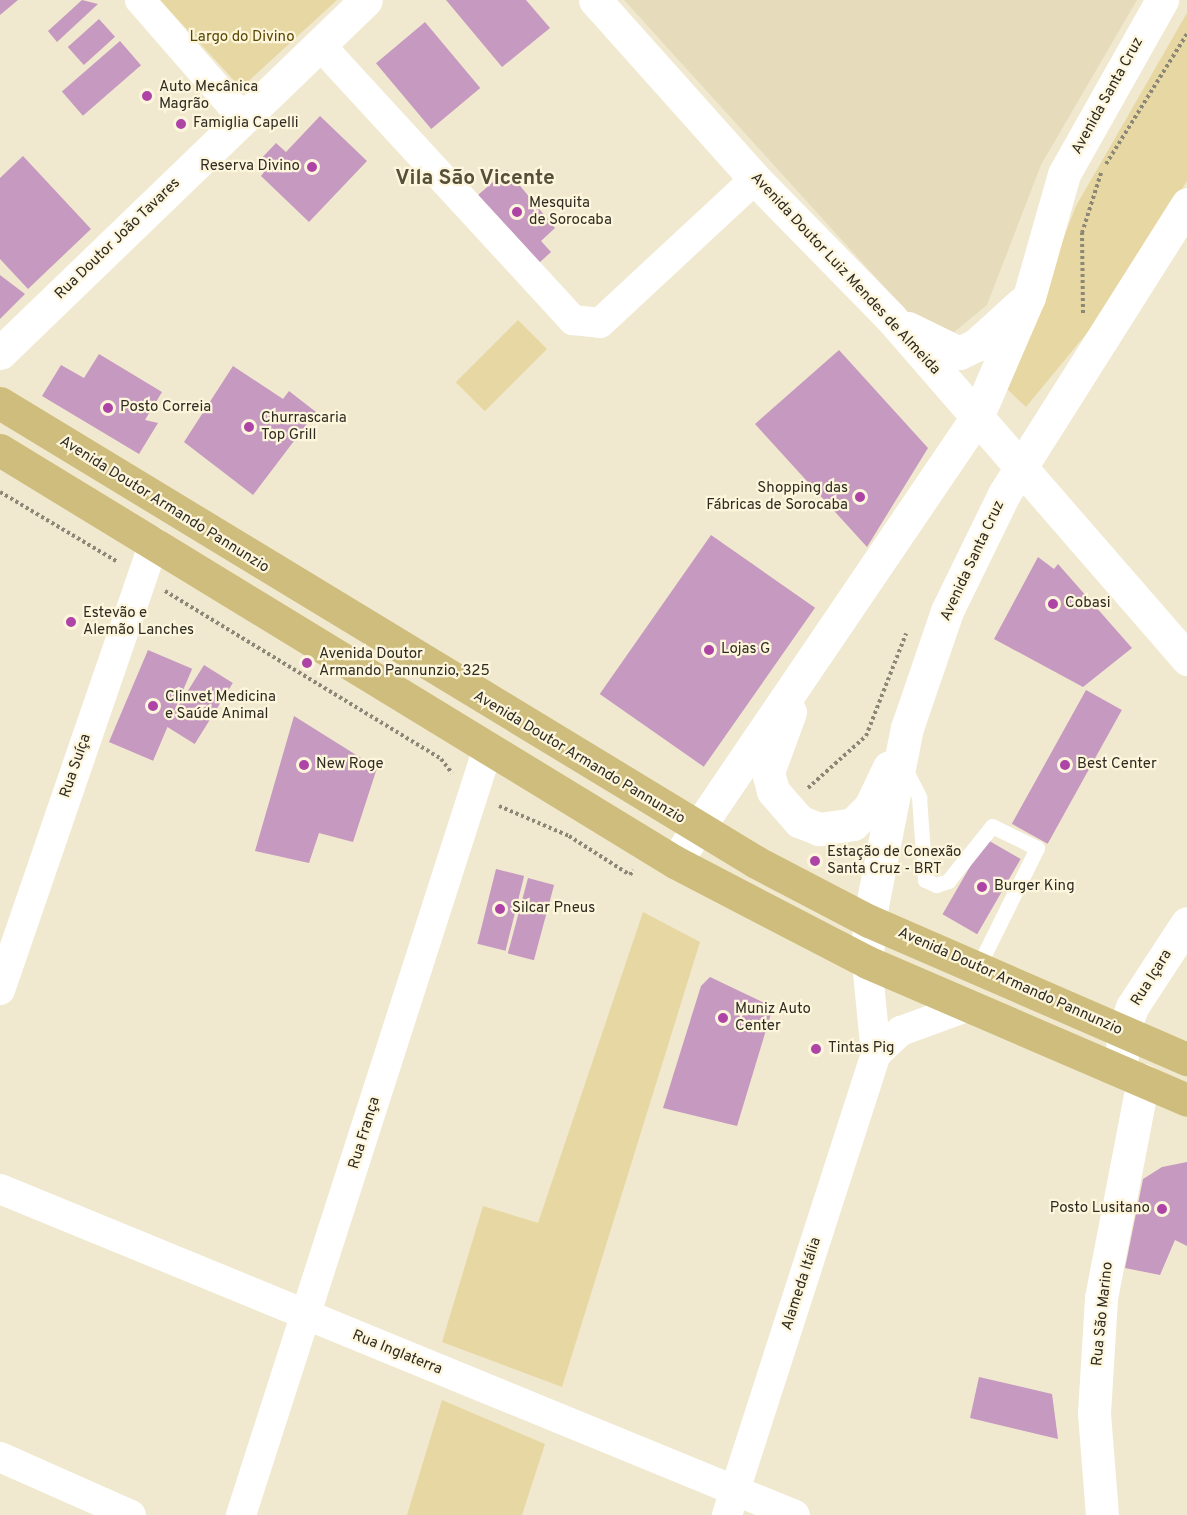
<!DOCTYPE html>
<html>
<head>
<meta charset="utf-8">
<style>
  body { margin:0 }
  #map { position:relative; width:1187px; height:1515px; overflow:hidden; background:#f0e9cf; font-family:Overpass,sans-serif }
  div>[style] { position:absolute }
  .built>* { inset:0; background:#e6dcbc }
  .green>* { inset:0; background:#e7d7a2; transform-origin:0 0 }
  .building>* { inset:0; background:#c699c0; transform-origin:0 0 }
  .path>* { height:4px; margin-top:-2px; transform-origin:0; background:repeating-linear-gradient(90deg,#8c8776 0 3px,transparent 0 6px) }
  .lane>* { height:15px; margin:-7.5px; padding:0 7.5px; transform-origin:7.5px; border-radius:7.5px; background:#fff }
  .street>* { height:30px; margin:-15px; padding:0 15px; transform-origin:15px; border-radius:15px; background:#fff }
  .secondary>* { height:33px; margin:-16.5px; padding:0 16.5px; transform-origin:16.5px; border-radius:16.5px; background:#fff }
  .primary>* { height:33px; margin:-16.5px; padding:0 16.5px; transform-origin:16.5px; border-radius:16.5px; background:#cebd7c }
  .dots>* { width:16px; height:16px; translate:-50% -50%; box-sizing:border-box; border:3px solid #fef6dc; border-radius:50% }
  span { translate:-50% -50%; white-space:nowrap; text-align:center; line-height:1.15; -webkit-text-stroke:4.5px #fef6dc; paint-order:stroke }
  .park-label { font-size:15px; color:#584700 }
  .poi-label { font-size:15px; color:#2e2b22 }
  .left { translate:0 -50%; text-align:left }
  .right { translate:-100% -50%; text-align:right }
  .street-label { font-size:15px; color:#2e2b22 }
  .district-label { font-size:21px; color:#56503a; font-weight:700 }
</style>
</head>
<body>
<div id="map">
  <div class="built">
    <div style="clip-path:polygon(624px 0,1137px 0,1041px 165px,987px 305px,953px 333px,918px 324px)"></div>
  </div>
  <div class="green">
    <div style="clip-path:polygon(160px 0,337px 0,241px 88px)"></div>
    <div style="clip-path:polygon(1187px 13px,1187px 181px,1101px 316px,1026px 407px,1005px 387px,1076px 206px)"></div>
    <div style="left:518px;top:320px;width:41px;height:88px;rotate:45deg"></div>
    <div style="clip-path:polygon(643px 912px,700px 942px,562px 1387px,442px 1342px,483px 1206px,538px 1223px)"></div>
    <div style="clip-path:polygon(442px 1400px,545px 1444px,522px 1515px,407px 1515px)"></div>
  </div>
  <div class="building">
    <div style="clip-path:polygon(0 0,18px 0,0 15px)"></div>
    <div style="clip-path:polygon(82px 0,98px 4px,57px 42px,48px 31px)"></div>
    <div style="clip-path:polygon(446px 0,526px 0,550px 28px,502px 67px)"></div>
    <div style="left:99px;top:19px;width:24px;height:42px;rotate:48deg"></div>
    <div style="left:425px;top:22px;width:86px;height:64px;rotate:50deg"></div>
    <div style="left:120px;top:41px;width:32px;height:77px;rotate:49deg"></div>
    <div style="clip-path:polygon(320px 116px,367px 161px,309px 222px,261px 176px,265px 171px,257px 163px,276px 143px,286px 152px)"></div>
    <div style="clip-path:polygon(23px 156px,91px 229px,28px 289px,0 259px,0 178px)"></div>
    <div style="clip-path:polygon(507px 170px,555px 228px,541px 241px,551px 252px,539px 263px,478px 195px)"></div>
    <div style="clip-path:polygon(0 275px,25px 294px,0 319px)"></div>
    <div style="clip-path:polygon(839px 350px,928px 448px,867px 547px,755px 424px)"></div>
    <div style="clip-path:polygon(99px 354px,162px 392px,145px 420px,158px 423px,139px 454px,42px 396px,61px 365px,84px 378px)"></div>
    <div style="clip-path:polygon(233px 366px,283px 399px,289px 391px,316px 412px,253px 495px,184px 442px)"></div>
    <div style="left:711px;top:535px;width:127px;height:194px;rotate:35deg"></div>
    <div style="clip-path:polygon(1038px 557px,1054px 569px,1058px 564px,1132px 648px,1083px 687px,994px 639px)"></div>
    <div style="left:148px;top:650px;width:48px;height:100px;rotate:23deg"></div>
    <div style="left:204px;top:665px;width:34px;height:72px;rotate:32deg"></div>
    <div style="left:1086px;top:690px;width:41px;height:153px;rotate:29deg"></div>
    <div style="clip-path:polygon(294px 716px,377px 768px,353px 842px,319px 833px,309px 863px,255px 851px)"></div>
    <div style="left:986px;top:839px;width:40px;height:87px;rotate:30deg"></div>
    <div style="left:496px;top:869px;width:29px;height:77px;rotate:14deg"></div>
    <div style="left:528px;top:878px;width:27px;height:78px;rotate:15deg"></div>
    <div style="clip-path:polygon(710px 977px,773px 1007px,737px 1126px,663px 1108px,701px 986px)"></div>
    <div style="clip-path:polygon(1187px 1162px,1187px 1246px,1175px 1240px,1160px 1275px,1125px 1268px,1143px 1179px,1162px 1167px)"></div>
    <div style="clip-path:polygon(979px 1377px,1052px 1394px,1058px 1439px,970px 1418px)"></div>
  </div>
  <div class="path">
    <div style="left:1106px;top:164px;width:153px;rotate:-58.1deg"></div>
    <div style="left:1083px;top:313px;width:80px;rotate:-90.7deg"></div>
    <div style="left:1082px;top:233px;width:63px;rotate:-72.4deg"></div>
    <div style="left:0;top:492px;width:137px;rotate:30.7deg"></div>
    <div style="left:165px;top:591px;width:323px;rotate:31.3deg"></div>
    <div style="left:441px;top:759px;width:18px;rotate:52deg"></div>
    <div style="left:808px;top:788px;width:78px;rotate:-41.9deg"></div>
    <div style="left:866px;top:736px;width:110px;rotate:-68.6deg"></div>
    <div style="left:499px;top:806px;width:76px;rotate:23.2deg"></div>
    <div style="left:569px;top:836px;width:72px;rotate:32.6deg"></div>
    <div style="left:630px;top:875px;width:6px;rotate:-59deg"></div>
  </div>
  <div class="lane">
    <div style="left:904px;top:767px;width:34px;rotate:63deg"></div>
    <div style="left:919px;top:797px;width:83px;rotate:85.9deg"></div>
    <div style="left:925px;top:880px;width:12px;rotate:24deg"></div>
    <div style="left:936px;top:885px;width:13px;rotate:-18deg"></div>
    <div style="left:948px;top:881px;width:70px;rotate:-51.3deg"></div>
    <div style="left:992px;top:826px;width:50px;rotate:26.1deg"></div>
    <div style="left:1037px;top:848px;width:135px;rotate:116.4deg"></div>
  </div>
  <div class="street">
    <div style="left:140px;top:0;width:157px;rotate:48.9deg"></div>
    <div style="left:320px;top:45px;width:374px;rotate:47.4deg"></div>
    <div style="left:573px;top:320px;width:27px;rotate:6deg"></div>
    <div style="left:600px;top:323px;width:212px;rotate:-42.9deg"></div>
    <div style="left:0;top:990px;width:474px;rotate:-71deg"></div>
    <div style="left:876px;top:1054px;width:34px;rotate:-43deg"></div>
    <div style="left:901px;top:1031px;width:72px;rotate:-20.2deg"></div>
    <div style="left:0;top:1189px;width:859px;rotate:22.3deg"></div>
    <div style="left:0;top:1457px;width:143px;rotate:23.9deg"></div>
    <div style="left:241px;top:1515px;width:803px;rotate:-72.15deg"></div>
    <div style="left:727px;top:1515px;width:484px;rotate:-72.1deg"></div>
    <div style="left:876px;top:1054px;width:92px;rotate:-95.6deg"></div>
  </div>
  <div class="secondary">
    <div style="left:595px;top:0;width:240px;rotate:48.2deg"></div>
    <div style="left:755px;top:179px;width:194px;rotate:45.6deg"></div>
    <div style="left:891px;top:318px;width:452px;rotate:49deg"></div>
    <div style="left:908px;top:328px;width:57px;rotate:26.1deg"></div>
    <div style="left:959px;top:353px;width:19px;rotate:-25deg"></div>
    <div style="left:976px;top:345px;width:62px;rotate:-42.4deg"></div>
    <div style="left:0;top:353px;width:508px;rotate:-43.96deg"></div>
    <div style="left:790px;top:712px;width:64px;rotate:110.1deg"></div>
    <div style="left:768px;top:772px;width:20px;rotate:75deg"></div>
    <div style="left:773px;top:791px;width:40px;rotate:49deg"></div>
    <div style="left:799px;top:821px;width:22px;rotate:22deg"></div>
    <div style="left:819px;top:829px;width:34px;rotate:-8deg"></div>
    <div style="left:853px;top:824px;width:24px;rotate:-45deg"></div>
    <div style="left:870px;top:807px;width:44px;rotate:-64.6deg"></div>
    <div style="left:675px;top:862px;width:538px;rotate:-55.84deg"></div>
    <div style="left:977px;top:417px;width:131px;rotate:-66.6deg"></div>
    <div style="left:1029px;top:297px;width:128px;rotate:-74.1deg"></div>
    <div style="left:1064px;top:174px;width:200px;rotate:-60.6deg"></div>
    <div style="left:867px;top:962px;width:41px;rotate:-87.2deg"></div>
    <div style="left:869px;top:921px;width:197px;rotate:-78.9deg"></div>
    <div style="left:907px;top:728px;width:124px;rotate:-71.1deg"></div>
    <div style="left:947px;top:611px;width:130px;rotate:-64deg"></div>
    <div style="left:1004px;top:494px;width:343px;rotate:-57.7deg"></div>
    <div style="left:1121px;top:1071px;width:39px;rotate:-87deg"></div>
    <div style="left:1123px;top:1032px;width:27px;rotate:-70deg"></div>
    <div style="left:1132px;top:1007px;width:100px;rotate:-56.8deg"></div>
    <div style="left:1102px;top:1515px;width:102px;rotate:-94.5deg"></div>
    <div style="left:1094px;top:1413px;width:115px;rotate:-86.5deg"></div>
    <div style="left:1101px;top:1298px;width:222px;rotate:-79.1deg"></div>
  </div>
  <div class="primary">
    <div style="left:0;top:403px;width:884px;rotate:31.26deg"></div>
    <div style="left:756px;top:862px;width:127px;rotate:27.6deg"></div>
    <div style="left:869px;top:921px;width:347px;rotate:23.5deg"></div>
    <div style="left:0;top:450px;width:791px;rotate:31.4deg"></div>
    <div style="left:675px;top:862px;width:216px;rotate:27.5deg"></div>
    <div style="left:867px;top:962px;width:348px;rotate:23.3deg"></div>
  </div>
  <div class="dots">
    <div style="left:147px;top:96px;background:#ae44a6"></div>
    <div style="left:181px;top:124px;background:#ae44a6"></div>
    <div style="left:312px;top:167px;background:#ae44a6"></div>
    <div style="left:517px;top:212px;background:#ae44a6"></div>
    <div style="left:108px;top:408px;background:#ae44a6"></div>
    <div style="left:249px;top:427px;background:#ae44a6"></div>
    <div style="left:860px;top:497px;background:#ae44a6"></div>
    <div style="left:1053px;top:604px;background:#ae44a6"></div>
    <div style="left:71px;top:622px;background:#ae44a6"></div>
    <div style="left:709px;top:650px;background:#ae44a6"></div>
    <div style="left:307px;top:663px;background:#ae44a6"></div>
    <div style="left:153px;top:706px;background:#ae44a6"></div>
    <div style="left:304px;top:765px;background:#ae44a6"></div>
    <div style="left:1065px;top:765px;background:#ae44a6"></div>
    <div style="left:815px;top:861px;background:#ae44a6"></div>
    <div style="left:982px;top:887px;background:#ae44a6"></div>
    <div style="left:500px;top:909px;background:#ae44a6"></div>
    <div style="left:723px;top:1018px;background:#ae44a6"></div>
    <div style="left:816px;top:1049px;background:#ae44a6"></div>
    <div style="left:1162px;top:1209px;background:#ae44a6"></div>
  </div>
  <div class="park-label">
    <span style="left:242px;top:38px">Largo do Divino</span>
  </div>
  <div class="poi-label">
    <span class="left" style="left:159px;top:96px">Auto Mecânica<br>Magrão</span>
    <span class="left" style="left:193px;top:124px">Famiglia Capelli</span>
    <span class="right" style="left:300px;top:167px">Reserva Divino</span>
    <span class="left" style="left:529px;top:212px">Mesquita<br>de Sorocaba</span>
    <span class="left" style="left:120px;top:408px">Posto Correia</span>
    <span class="left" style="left:261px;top:427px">Churrascaria<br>Top Grill</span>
    <span class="right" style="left:848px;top:497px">Shopping das<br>Fábricas de Sorocaba</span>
    <span class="left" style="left:1065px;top:604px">Cobasi</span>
    <span class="left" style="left:83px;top:622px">Estevão e<br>Alemão Lanches</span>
    <span class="left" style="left:721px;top:650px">Lojas G</span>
    <span class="left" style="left:319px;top:663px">Avenida Doutor<br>Armando Pannunzio, 325</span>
    <span class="left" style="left:165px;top:706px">Clinvet Medicina<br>e Saúde Animal</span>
    <span class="left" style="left:316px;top:765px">New Roge</span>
    <span class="left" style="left:1077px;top:765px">Best Center</span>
    <span class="left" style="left:827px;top:861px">Estação de Conexão<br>Santa Cruz - BRT</span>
    <span class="left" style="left:994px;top:887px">Burger King</span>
    <span class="left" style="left:512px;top:909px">Silcar Pneus</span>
    <span class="left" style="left:735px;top:1018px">Muniz Auto<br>Center</span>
    <span class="left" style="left:828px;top:1049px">Tintas Pig</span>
    <span class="right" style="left:1150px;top:1209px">Posto Lusitano</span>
  </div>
  <div class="street-label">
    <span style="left:1108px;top:96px;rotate:-61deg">Avenida Santa Cruz</span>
    <span style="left:118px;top:239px;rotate:-44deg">Rua Doutor João Tavares</span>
    <span style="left:845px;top:274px;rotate:47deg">Avenida Doutor Luiz Mendes de Almeida</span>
    <span style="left:164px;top:505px;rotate:32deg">Avenida Doutor Armando Pannunzio</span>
    <span style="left:973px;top:561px;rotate:-65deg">Avenida Santa Cruz</span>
    <span style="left:579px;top:758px;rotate:31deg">Avenida Doutor Armando Pannunzio</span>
    <span style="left:76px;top:766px;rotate:-71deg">Rua Suíça</span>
    <span style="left:1152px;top:978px;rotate:-58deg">Rua Içara</span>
    <span style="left:1010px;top:982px;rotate:24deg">Avenida Doutor Armando Pannunzio</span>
    <span style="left:365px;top:1133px;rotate:-73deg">Rua França</span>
    <span style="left:802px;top:1284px;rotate:-72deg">Alameda Itália</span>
    <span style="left:1103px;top:1314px;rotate:-84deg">Rua São Marino</span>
    <span style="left:397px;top:1353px;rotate:22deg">Rua Inglaterra</span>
  </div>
  <div class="district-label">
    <span style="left:475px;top:179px">Vila São Vicente</span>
  </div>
</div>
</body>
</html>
